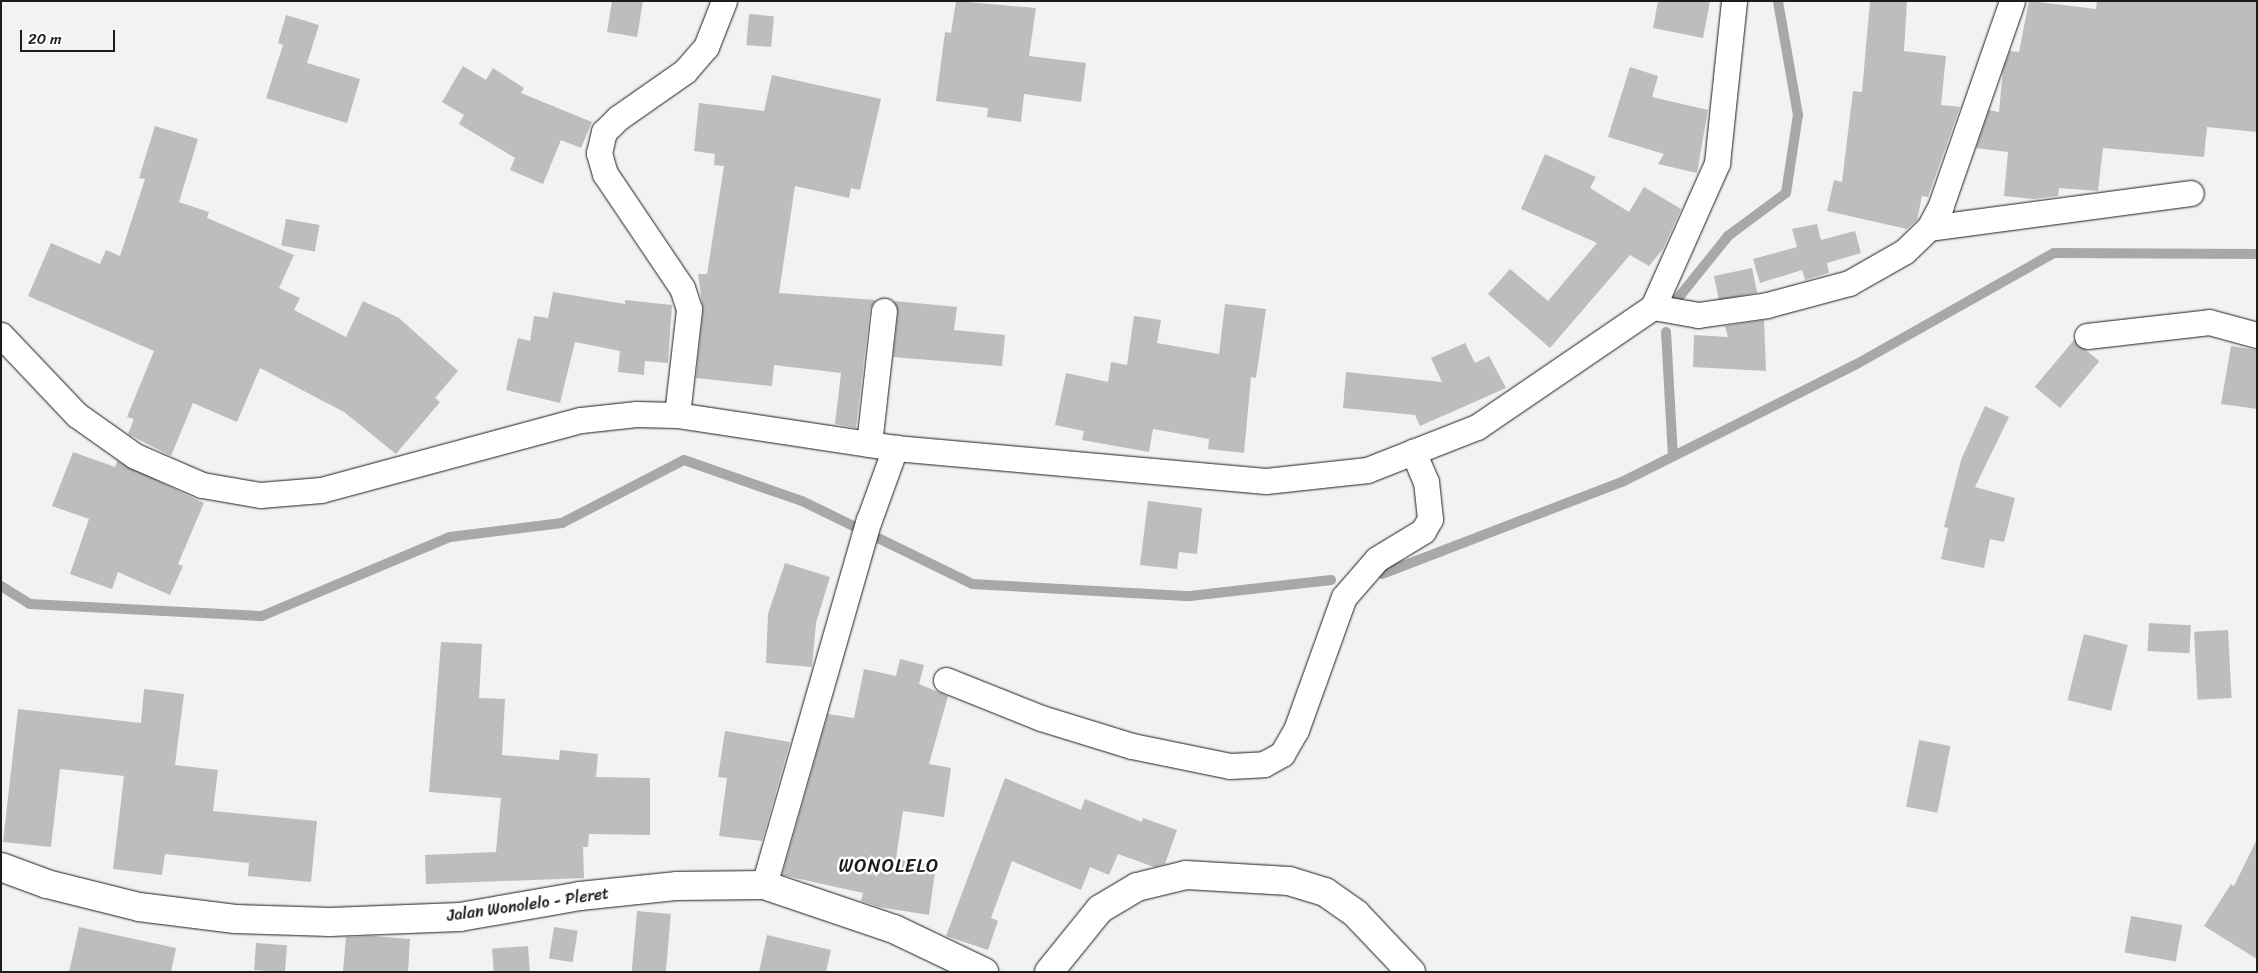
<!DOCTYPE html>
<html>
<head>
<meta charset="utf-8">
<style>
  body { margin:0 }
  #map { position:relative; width:2258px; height:973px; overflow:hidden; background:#f2f2f2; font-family:Sriracha,sans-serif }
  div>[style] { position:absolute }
  .stream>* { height:10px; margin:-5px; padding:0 5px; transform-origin:5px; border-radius:5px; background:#a8a8a8 }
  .building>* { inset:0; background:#bdbdbd; transform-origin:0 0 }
  .roads { filter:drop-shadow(0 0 1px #1c1c1c) drop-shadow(0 0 1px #1c1c1c) }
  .street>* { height:25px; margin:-12.5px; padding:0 12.5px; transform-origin:12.5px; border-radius:12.5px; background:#fff }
  .secondary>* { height:28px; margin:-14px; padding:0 14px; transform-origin:14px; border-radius:14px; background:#fff }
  span { translate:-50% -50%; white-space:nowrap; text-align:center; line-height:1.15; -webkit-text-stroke:5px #fff; paint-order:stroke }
  .street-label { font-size:16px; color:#1c1c1c }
  .quarter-label { font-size:19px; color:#1c1c1c; letter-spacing:1px }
  .frame { position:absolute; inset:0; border:2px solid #1c1c1c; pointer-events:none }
  .scale { position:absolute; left:20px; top:30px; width:95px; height:22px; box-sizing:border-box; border:2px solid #1c1c1c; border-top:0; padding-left:6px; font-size:15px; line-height:18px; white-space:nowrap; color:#1c1c1c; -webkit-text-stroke:4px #fff; paint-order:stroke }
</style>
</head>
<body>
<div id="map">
  <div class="stream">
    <div style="left:1675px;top:302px;width:85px;rotate:-51.2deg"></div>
    <div style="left:1728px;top:236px;width:72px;rotate:-36.6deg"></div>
    <div style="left:1786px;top:193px;width:79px;rotate:-81.3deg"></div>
    <div style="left:1798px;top:115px;width:116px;rotate:-100deg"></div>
    <div style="left:1666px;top:332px;width:124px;rotate:86.8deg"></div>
    <div style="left:1382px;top:574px;width:257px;rotate:-21deg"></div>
    <div style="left:1622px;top:482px;width:261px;rotate:-26.7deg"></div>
    <div style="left:1855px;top:365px;width:228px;rotate:-29.4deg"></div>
    <div style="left:2054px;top:253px;width:203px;rotate:0.3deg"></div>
    <div style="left:1px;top:586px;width:34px;rotate:32deg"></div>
    <div style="left:30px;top:604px;width:232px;rotate:3deg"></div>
    <div style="left:262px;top:616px;width:204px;rotate:-22.8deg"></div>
    <div style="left:450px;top:537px;width:113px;rotate:-7.1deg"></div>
    <div style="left:562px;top:523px;width:137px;rotate:-27.3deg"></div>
    <div style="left:684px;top:460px;width:125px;rotate:19.2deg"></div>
    <div style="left:802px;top:501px;width:189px;rotate:26deg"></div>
    <div style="left:972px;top:584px;width:218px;rotate:3.2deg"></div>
    <div style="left:1190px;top:596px;width:142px;rotate:-6.5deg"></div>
  </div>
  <div class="building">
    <div style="clip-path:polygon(612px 1px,643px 1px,637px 37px,607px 32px)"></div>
    <div style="clip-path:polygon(956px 1px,1036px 8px,1029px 56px,1086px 63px,1081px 102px,1024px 94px,1021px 122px,987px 117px,988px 108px,936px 101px,945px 32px,951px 33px)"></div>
    <div style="clip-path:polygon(1658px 1px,1710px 1px,1703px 38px,1653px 28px)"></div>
    <div style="clip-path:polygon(1870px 1px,1907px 1px,1904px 51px,1946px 56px,1941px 105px,1960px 107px,1928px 197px,1922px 196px,1917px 220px,1907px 229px,1827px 211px,1834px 180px,1842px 182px,1853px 91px,1862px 92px)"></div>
    <div style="clip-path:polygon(2029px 1px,2096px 9px,2097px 1px,2257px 1px,2257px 132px,2207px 127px,2204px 157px,2103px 148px,2098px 191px,2059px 188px,2058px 196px,2034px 199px,2004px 196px,2008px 152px,1976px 148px,1989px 110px,1999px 112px,2003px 69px,2010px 51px,2019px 52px)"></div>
    <div style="left:749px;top:14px;width:25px;height:31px;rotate:5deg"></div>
    <div style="clip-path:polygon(286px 15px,319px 25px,307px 63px,360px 79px,347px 123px,266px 98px,283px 45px,278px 43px)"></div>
    <div style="clip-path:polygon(463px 66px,486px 80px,493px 68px,524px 88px,521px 93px,592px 122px,581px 148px,561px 140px,543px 184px,510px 170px,515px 158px,459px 124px,464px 115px,442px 102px)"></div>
    <div style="clip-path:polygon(1630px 67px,1658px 76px,1652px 97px,1708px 110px,1697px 173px,1658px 164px,1664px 154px,1608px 137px)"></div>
    <div style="clip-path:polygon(772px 75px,881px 99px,860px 190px,851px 188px,849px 198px,795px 186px,779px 293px,876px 300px,870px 309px,856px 428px,835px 424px,841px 373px,774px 365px,772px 386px,696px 378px,703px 311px,698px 274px,707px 274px,724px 166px,714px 165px,715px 154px,694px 151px,699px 103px,764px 111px)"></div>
    <div style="clip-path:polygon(155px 126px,198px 139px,179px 202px,209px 212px,207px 218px,294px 255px,279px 288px,300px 298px,294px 310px,346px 337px,363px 301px,399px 318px,458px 371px,435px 398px,440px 402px,396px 454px,344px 412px,260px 368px,237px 422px,193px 403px,171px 456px,128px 434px,134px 419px,127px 417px,154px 351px,28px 296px,51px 243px,100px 264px,106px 250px,120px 256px,145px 179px,139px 178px)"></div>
    <div style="clip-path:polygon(1545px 154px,1596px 177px,1590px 188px,1629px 212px,1644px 187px,1681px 209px,1663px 249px,1649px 266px,1630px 255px,1550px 348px,1488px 294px,1510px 269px,1548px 301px,1597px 243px,1521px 209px)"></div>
    <div style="left:286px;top:219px;width:34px;height:27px;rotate:10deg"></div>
    <div style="clip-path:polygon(1817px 224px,1821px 240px,1855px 231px,1861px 253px,1827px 263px,1829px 273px,1805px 280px,1802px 270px,1760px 283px,1753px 259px,1797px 247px,1792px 229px)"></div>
    <div style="left:1752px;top:268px;width:25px;height:39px;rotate:78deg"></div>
    <div style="clip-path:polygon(553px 292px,625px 304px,625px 300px,672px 305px,668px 363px,645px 361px,644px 375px,618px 372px,620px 351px,575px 342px,560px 403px,506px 390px,518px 338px,530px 341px,534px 316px,548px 318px)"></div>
    <div style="clip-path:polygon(894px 301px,957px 307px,954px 330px,1005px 335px,1002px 366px,893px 357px,898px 313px)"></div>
    <div style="clip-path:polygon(1225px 304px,1266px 309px,1256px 378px,1251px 377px,1244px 453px,1208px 449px,1209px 439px,1153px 429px,1149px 452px,1082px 440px,1084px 431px,1055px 425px,1066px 373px,1108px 382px,1111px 362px,1127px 365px,1134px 316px,1161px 320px,1157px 343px,1219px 354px)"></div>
    <div style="clip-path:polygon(1764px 320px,1766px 371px,1693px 367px,1694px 335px,1728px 337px,1725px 326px)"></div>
    <div style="left:2074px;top:340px;width:33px;height:61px;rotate:40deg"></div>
    <div style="clip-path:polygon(1465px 343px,1475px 363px,1489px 356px,1506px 388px,1420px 426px,1415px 415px,1343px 408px,1346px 372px,1442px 382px,1431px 358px)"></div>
    <div style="clip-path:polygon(2231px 346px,2257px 350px,2257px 409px,2221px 404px)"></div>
    <div style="clip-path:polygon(1985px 406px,2009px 417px,1975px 487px,2015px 498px,2004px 542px,1990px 539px,1984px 568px,1941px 559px,1948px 528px,1944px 527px,1961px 460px)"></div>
    <div style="clip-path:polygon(73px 452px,115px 467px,117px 461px,204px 503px,178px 564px,183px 566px,170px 595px,118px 572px,112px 589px,70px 574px,89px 519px,52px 506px)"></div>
    <div style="clip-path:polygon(1148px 501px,1202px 508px,1197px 554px,1179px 552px,1177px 569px,1140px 565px)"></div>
    <div style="clip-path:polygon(785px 563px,830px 577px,816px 623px,812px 667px,766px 663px,768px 614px)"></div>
    <div style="left:2149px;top:623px;width:42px;height:28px;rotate:3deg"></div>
    <div style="left:2228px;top:630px;width:68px;height:34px;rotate:87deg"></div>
    <div style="left:2084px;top:634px;width:45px;height:68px;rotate:14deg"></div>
    <div style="clip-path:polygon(441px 642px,482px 644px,479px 698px,505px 699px,502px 755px,559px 760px,560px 750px,598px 754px,596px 777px,650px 778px,650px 835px,589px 834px,588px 847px,583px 847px,584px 878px,426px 884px,425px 855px,496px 852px,501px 798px,429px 792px)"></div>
    <div style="clip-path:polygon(900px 659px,924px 665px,919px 684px,948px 696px,929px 764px,951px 768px,944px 817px,903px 811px,896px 859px,936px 865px,929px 915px,879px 907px,861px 901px,863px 893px,782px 875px,828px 714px,854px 718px,864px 669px,896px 676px)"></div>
    <div style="clip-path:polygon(144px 689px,184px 694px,175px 765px,218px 770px,213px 811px,317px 821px,311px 882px,248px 876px,249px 863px,165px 854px,162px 875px,113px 869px,124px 776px,60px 769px,51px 847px,3px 842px,18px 709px,141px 723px)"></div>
    <div style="clip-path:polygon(725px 731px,790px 742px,762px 841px,719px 836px,727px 778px,718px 777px)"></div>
    <div style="left:1919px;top:740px;width:32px;height:68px;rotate:11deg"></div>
    <div style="clip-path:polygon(1005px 778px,1081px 810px,1085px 799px,1142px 822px,1143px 818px,1177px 830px,1165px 864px,1154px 867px,1118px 854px,1109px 875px,1090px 867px,1081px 890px,1012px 861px,991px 918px,998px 921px,988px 950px,946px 936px)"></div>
    <div style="clip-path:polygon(2257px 839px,2257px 959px,2204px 926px,2231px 884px,2234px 886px)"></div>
    <div style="left:637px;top:911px;width:34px;height:61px;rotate:5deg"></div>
    <div style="left:2131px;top:916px;width:52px;height:37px;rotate:10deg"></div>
    <div style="clip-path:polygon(79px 927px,176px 948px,171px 972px,69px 972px)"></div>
    <div style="left:554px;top:927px;width:24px;height:32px;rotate:9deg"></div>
    <div style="clip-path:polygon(767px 935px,831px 950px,826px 972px,759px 972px)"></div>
    <div style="clip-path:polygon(374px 936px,410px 939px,408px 972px,343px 972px,346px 937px)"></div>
    <div style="left:256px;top:943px;width:31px;height:27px;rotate:4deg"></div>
    <div style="left:528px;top:946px;width:26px;height:36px;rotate:86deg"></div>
  </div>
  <div class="roads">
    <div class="street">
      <div style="left:1929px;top:228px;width:264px;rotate:-7.6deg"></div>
      <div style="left:1653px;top:307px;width:46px;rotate:10.1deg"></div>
      <div style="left:1698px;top:315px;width:70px;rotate:-8.2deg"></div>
      <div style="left:1767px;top:305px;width:85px;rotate:-15deg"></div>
      <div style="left:1849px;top:283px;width:64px;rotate:-29.7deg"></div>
      <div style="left:1905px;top:251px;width:33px;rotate:-44deg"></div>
      <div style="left:1929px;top:228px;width:26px;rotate:-62deg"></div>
      <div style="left:1941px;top:205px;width:216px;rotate:-70.8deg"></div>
      <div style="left:1px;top:335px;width:110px;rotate:46.5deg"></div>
      <div style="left:77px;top:415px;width:71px;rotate:35.3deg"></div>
      <div style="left:135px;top:456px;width:73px;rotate:23.4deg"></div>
      <div style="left:202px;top:485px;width:59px;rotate:9.8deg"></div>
      <div style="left:260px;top:495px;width:61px;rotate:-4.7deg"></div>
      <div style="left:321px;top:490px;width:269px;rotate:-15.1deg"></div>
      <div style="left:581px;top:420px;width:55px;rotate:-6.2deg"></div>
      <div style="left:636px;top:414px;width:41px;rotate:1.4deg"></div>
      <div style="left:677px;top:415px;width:220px;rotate:8.6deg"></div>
      <div style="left:895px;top:448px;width:372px;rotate:5.1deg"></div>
      <div style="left:1266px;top:481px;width:102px;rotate:-6.2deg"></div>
      <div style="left:1367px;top:470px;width:118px;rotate:-21.4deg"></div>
      <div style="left:1477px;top:427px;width:213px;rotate:-34.3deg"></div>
      <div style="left:1653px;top:307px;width:158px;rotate:-66deg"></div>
      <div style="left:1717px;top:163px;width:163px;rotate:-84deg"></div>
      <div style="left:2087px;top:336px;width:123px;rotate:-6.5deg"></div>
      <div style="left:2209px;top:322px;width:50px;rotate:15.2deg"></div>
      <div style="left:677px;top:415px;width:107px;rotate:-83.5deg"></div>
      <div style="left:689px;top:309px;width:22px;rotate:-108deg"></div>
      <div style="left:682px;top:288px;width:138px;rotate:-124deg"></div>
      <div style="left:605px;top:174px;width:22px;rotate:-106deg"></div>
      <div style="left:599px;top:153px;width:22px;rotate:-77deg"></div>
      <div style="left:604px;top:132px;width:20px;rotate:-45deg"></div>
      <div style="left:618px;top:118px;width:82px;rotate:-35deg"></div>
      <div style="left:685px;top:71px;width:32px;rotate:-49deg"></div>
      <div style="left:706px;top:47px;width:49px;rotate:-68.6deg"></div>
      <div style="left:869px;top:444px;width:134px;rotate:-83.6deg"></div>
      <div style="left:946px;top:680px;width:102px;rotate:21.8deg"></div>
      <div style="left:1041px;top:718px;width:95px;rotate:17.1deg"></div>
      <div style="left:1132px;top:746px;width:100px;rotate:11.5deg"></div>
      <div style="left:1230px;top:766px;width:34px;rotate:-3deg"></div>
      <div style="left:1264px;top:764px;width:21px;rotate:-29deg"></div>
      <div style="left:1282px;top:754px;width:28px;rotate:-60deg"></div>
      <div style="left:1296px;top:730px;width:141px;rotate:-70.2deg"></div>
      <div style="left:1344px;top:597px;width:50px;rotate:-49deg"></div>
      <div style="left:1377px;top:559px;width:54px;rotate:-31.3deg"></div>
      <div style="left:1423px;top:531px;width:14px;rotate:-60deg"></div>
      <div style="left:1430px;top:519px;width:37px;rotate:-96deg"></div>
      <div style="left:1426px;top:482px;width:33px;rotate:-113deg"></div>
      <div style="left:764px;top:885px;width:380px;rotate:-74deg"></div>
      <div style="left:869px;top:520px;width:77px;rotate:-70.1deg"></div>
    </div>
    <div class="secondary">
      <div style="left:1px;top:867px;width:49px;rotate:20.3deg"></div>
      <div style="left:47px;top:884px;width:95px;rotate:14deg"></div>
      <div style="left:139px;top:907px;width:97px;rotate:7.1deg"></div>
      <div style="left:235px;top:919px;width:95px;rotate:1.8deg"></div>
      <div style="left:330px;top:922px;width:130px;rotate:-2.2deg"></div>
      <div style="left:460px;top:917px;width:122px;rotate:-9.9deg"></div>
      <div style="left:580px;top:896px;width:98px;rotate:-5.9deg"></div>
      <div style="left:677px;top:886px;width:87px;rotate:-0.7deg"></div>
      <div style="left:764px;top:885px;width:137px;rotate:18.7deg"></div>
      <div style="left:894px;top:929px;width:100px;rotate:25.5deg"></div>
      <div style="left:1049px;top:972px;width:81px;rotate:-51deg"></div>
      <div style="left:1100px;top:909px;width:43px;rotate:-30.7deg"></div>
      <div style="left:1137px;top:887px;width:50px;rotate:-13.8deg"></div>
      <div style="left:1186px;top:875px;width:103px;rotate:3.3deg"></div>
      <div style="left:1289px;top:881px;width:38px;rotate:17deg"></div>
      <div style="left:1325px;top:892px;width:38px;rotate:35deg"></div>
      <div style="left:1356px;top:914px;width:80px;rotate:46.5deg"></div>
    </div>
  </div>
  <div class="street-label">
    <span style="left:528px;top:905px;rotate:-8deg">Jalan Wonolelo - Pleret</span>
  </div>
  <div class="quarter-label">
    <span style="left:889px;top:866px">WONOLELO</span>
  </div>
  <div class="frame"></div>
  <div class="scale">20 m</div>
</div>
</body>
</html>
